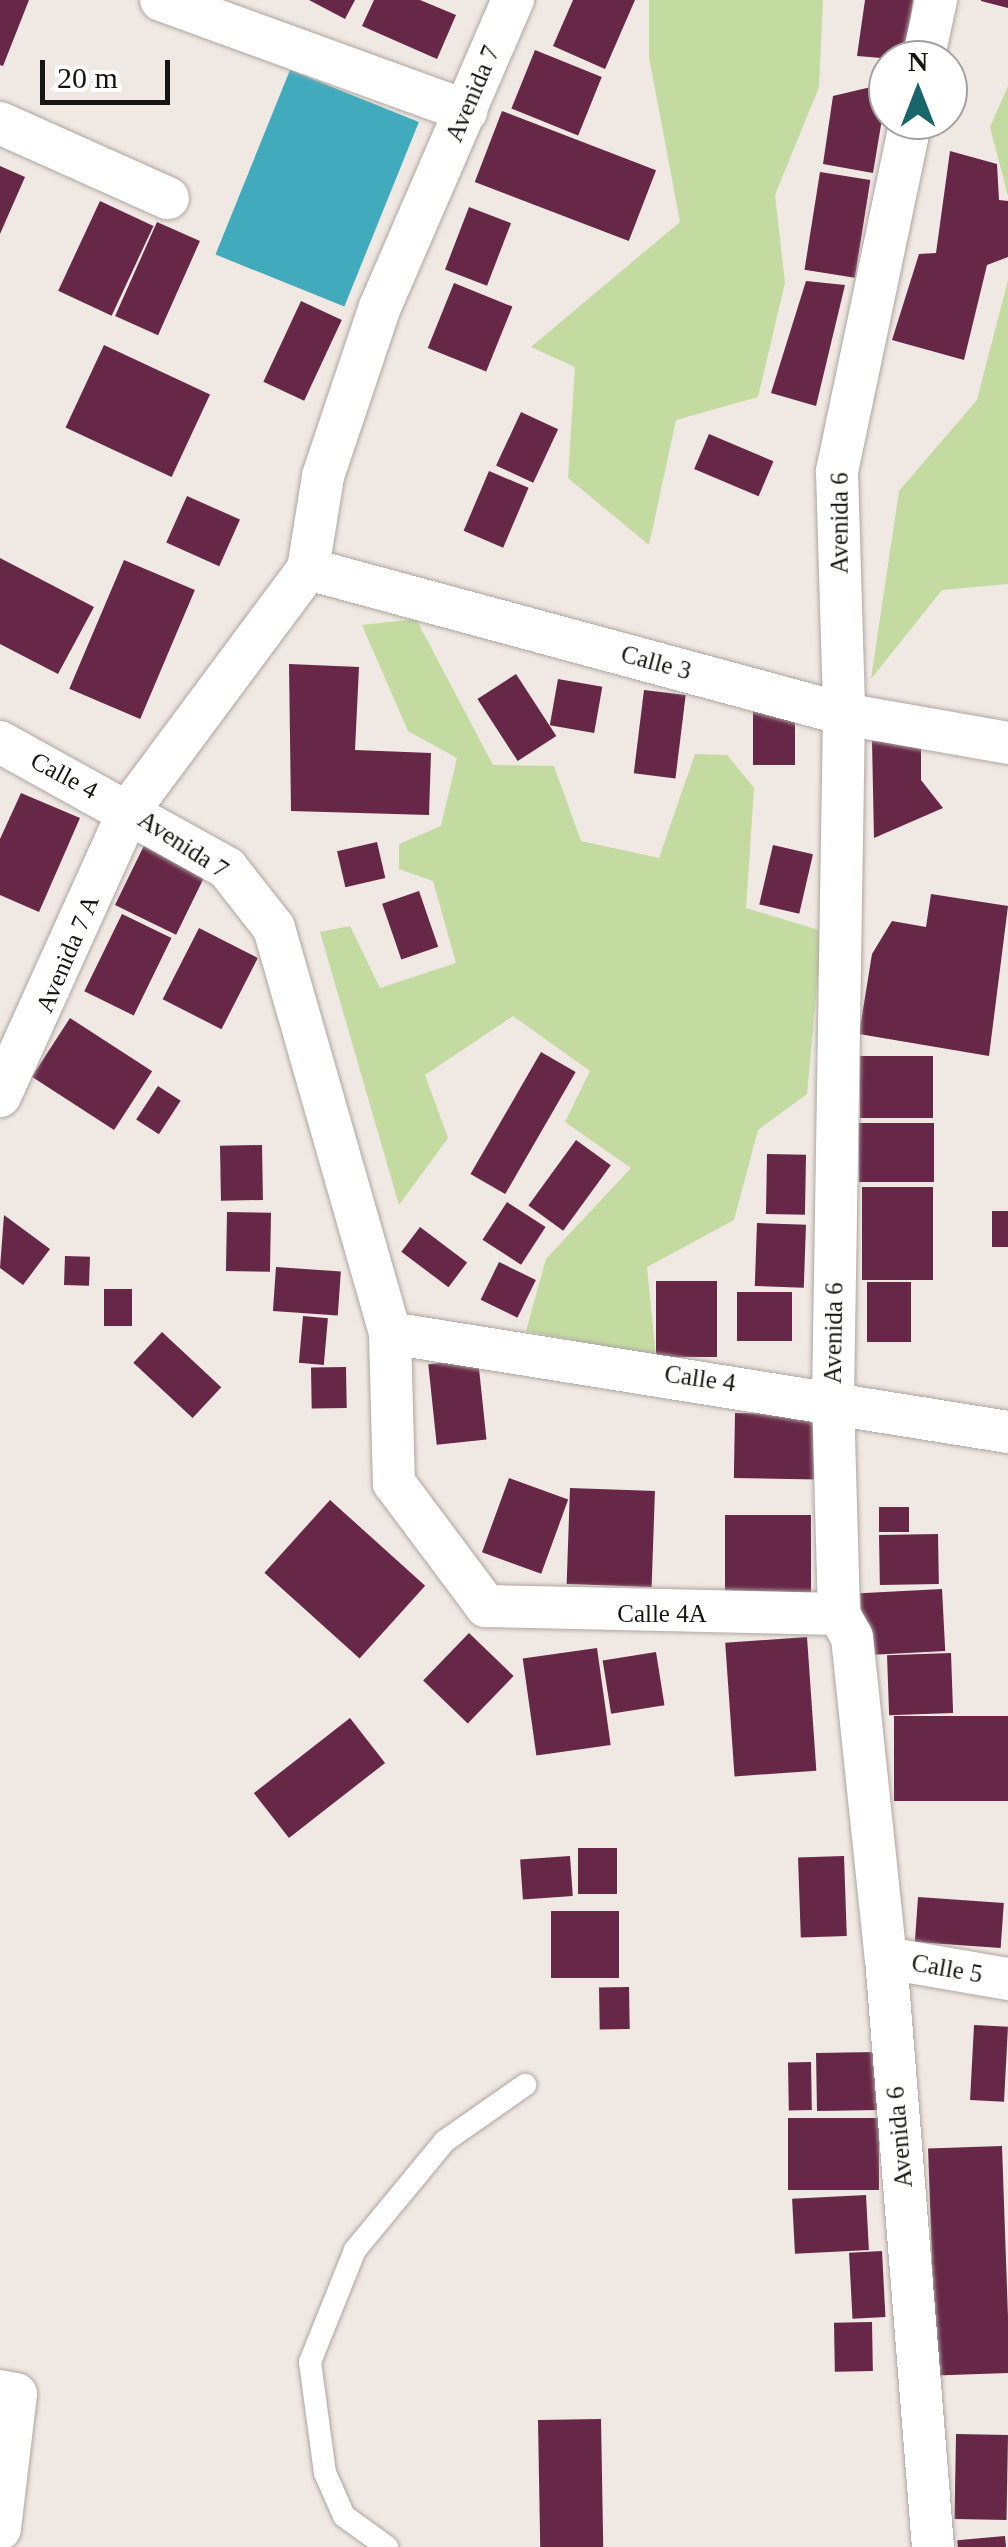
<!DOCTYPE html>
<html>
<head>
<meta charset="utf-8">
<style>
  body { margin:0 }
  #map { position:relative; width:1008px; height:2547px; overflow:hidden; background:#f0e8e3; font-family:Georgia,serif }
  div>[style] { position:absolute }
  .green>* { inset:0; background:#c3daa1 }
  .water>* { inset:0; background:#41abbd; transform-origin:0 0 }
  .building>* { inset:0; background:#672746; transform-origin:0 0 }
  .roads { filter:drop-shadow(0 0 2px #aea6a1) drop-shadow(0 0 2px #aea6a1) }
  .lane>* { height:22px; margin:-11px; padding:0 11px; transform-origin:11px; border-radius:11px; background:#fff }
  .street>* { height:42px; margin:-21px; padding:0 21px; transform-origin:21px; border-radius:21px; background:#fff }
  span { translate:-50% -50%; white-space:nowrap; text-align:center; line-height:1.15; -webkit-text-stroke:10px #fff; paint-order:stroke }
  .street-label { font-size:25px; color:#171513 }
  .north { position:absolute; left:868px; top:40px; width:100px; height:100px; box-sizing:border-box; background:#fff; border:2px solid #a2a1a1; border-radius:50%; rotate:0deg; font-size:28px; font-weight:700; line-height:40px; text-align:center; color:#171513 }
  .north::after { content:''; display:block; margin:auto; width:35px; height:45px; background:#18666c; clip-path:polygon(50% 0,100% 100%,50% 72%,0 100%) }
  .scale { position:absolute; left:40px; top:60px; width:130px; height:45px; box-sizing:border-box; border:5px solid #171513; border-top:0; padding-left:12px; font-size:30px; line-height:35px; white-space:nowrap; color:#171513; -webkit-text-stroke:8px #fff; paint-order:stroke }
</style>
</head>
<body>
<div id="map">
  <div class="green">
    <div style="clip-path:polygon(649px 0,823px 0,819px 87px,775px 195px,785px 283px,758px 397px,676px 420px,649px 545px,568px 478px,575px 367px,531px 347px,680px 222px,649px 57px)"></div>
    <div style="clip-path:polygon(1008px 86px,1008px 196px,990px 127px)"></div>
    <div style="clip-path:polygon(1008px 280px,1008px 584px,942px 590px,871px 679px,899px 491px,977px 400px)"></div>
    <div style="clip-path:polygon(416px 619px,493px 765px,554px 766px,581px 841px,659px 858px,695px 754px,727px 755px,754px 788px,746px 908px,822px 931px,807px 1094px,758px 1130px,734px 1220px,647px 1267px,656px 1357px,526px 1331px,546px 1259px,631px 1168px,565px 1122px,590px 1071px,513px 1016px,425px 1075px,448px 1138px,399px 1205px,320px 932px,350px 926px,380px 988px,456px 963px,433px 881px,399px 869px,399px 844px,441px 826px,457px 758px,408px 731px,362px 625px)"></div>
  </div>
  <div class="water">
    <div style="left:290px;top:70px;width:139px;height:199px;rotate:22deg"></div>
  </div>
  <div class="building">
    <div style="clip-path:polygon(0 0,29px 0,3px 66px,0 65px)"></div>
    <div style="clip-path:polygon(309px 0,355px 0,345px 19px)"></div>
    <div style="clip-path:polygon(374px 0,420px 0,456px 15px,437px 59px,362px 26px)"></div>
    <div style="clip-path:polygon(573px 0,635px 0,605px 69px,553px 46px)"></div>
    <div style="clip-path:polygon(865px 0,913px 0,906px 60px,857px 56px)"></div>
    <div style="clip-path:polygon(981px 0,1008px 0,1008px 8px,981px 1px)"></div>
    <div style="left:535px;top:50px;width:72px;height:63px;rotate:22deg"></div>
    <div style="clip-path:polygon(888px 83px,873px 173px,823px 164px,833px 96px)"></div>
    <div style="left:502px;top:111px;width:165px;height:76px;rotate:21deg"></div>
    <div style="clip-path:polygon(950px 151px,997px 164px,999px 200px,1008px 201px,1008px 257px,987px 265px,964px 360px,892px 340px,919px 254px,936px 253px)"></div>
    <div style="clip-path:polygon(0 166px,25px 177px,0 234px)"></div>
    <div style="left:820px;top:172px;width:51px;height:99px;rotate:9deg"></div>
    <div style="left:100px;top:201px;width:59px;height:99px;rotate:25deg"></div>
    <div style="left:469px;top:207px;width:45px;height:67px;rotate:21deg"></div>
    <div style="left:157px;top:222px;width:47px;height:103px;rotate:24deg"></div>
    <div style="clip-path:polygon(806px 281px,845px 285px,816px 406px,771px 393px)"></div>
    <div style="left:454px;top:283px;width:63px;height:70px;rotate:22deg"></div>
    <div style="left:301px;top:301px;width:45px;height:89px;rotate:25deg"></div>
    <div style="left:104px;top:345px;width:117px;height:91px;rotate:25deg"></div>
    <div style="left:521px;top:412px;width:41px;height:59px;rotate:25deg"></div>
    <div style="left:709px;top:434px;width:70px;height:38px;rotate:23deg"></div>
    <div style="left:489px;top:471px;width:43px;height:65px;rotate:23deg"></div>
    <div style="left:187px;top:496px;width:58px;height:51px;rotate:24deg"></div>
    <div style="clip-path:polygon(0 558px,94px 607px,58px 674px,0 644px)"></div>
    <div style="left:124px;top:560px;width:77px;height:140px;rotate:23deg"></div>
    <div style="clip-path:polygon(289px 664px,359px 667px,355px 750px,431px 753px,429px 815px,291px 811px)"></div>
    <div style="left:516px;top:674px;width:74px;height:46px;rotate:57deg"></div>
    <div style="left:558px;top:679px;width:45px;height:47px;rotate:10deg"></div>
    <div style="left:644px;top:690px;width:42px;height:84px;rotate:7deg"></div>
    <div style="left:753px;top:708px;width:42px;height:57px"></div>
    <div style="clip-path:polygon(921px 740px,921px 780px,943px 808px,874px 838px,872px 741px)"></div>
    <div style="clip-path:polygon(21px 793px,80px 818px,39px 912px,0 895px,0 839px)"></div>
    <div style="left:154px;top:825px;width:68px;height:89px;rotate:26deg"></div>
    <div style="left:377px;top:842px;width:37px;height:41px;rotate:77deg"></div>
    <div style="left:773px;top:845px;width:41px;height:61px;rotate:13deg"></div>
    <div style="left:419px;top:891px;width:59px;height:39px;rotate:71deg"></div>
    <div style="clip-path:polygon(931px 894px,1008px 906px,989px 1056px,859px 1034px,872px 954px,892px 921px,926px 927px)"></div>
    <div style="left:122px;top:914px;width:55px;height:86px;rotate:26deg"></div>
    <div style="left:199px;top:928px;width:66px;height:80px;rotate:27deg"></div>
    <div style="left:70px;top:1018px;width:98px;height:70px;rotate:33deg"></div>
    <div style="left:541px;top:1052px;width:40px;height:141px;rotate:30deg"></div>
    <div style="left:860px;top:1056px;width:73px;height:62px"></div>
    <div style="left:158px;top:1086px;width:27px;height:40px;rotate:33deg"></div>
    <div style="left:859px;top:1123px;width:75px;height:59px"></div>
    <div style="left:576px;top:1140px;width:43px;height:81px;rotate:36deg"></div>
    <div style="left:262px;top:1145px;width:55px;height:42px;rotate:89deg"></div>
    <div style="left:767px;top:1154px;width:39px;height:60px;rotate:1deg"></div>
    <div style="left:862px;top:1187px;width:71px;height:93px"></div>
    <div style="left:507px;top:1202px;width:46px;height:45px;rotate:33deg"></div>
    <div style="left:992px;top:1211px;width:16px;height:36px"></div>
    <div style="left:227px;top:1212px;width:44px;height:59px;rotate:1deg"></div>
    <div style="clip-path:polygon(4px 1215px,50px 1249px,23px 1285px,0 1268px)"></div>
    <div style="left:757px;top:1223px;width:49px;height:63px;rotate:2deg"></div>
    <div style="left:420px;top:1227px;width:59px;height:31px;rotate:37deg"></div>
    <div style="left:65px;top:1256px;width:25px;height:29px;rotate:2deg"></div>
    <div style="left:499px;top:1262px;width:41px;height:42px;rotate:26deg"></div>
    <div style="left:276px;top:1267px;width:65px;height:44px;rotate:4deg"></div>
    <div style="left:656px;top:1281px;width:61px;height:76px"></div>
    <div style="left:911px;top:1282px;width:60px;height:44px;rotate:90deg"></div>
    <div style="left:104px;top:1289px;width:28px;height:37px"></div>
    <div style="left:737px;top:1292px;width:55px;height:49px"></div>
    <div style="left:303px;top:1316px;width:25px;height:47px;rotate:5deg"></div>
    <div style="left:162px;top:1332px;width:81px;height:42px;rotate:43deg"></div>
    <div style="left:478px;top:1359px;width:81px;height:50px;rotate:84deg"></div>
    <div style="left:346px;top:1367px;width:41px;height:35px;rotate:89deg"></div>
    <div style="left:735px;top:1413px;width:84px;height:65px;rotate:1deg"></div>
    <div style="left:509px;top:1478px;width:63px;height:79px;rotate:20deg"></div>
    <div style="left:570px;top:1488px;width:85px;height:96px;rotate:2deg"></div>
    <div style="left:330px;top:1500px;width:128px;height:98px;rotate:42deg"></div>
    <div style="left:879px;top:1507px;width:30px;height:25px"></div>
    <div style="left:811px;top:1515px;width:82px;height:86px;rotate:90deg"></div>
    <div style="left:938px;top:1534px;width:50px;height:59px;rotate:89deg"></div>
    <div style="left:942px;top:1589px;width:62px;height:82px;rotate:87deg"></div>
    <div style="left:469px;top:1633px;width:62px;height:66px;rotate:44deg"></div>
    <div style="left:807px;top:1637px;width:134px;height:82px;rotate:86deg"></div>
    <div style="left:597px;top:1648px;width:98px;height:75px;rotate:82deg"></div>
    <div style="left:656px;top:1652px;width:54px;height:54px;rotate:81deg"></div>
    <div style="left:951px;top:1653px;width:60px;height:64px;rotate:88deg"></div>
    <div style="left:1008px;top:1716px;width:85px;height:114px;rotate:90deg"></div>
    <div style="left:350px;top:1718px;width:57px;height:122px;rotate:52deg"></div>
    <div style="left:578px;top:1848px;width:39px;height:46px"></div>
    <div style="left:570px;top:1856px;width:40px;height:50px;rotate:86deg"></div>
    <div style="left:844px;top:1856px;width:80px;height:46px;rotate:88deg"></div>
    <div style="left:918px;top:1897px;width:86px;height:45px;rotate:4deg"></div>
    <div style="left:551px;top:1911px;width:68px;height:67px"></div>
    <div style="left:629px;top:1987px;width:42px;height:30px;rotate:89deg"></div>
    <div style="left:974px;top:2025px;width:34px;height:75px;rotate:3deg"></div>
    <div style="left:877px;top:2052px;width:58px;height:61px;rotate:89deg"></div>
    <div style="left:811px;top:2062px;width:48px;height:23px;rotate:89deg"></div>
    <div style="left:879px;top:2118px;width:72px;height:91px;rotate:90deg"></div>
    <div style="left:1002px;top:2146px;width:227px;height:74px;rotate:88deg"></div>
    <div style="left:866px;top:2195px;width:55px;height:74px;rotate:87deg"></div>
    <div style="left:882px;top:2251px;width:66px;height:33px;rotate:87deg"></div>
    <div style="left:872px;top:2322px;width:49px;height:38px;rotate:89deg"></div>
    <div style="left:601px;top:2419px;width:128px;height:63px;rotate:89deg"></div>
    <div style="left:956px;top:2434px;width:52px;height:85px;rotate:1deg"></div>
    <div style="left:1005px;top:2536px;width:11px;height:48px;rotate:85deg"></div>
  </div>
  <div class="roads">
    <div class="lane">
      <div style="left:387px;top:2547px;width:53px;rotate:-144.2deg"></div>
      <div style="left:344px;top:2516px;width:47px;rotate:-113.8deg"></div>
      <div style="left:325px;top:2473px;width:112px;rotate:-97.7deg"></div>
      <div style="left:310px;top:2362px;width:121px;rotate:-68.1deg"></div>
      <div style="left:355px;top:2250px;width:141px;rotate:-50.5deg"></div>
      <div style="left:445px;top:2141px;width:98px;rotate:-35deg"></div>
    </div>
    <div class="street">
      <div style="left:161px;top:0;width:325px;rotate:20deg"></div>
      <div style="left:923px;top:60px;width:61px;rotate:-77.8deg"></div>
      <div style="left:911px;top:120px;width:359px;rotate:101.9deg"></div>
      <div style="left:837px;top:471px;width:243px;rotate:88.3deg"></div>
      <div style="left:844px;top:714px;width:684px;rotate:90.92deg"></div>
      <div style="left:833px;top:1398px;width:216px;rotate:88.4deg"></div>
      <div style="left:839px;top:1614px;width:26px;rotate:61deg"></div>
      <div style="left:852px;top:1637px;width:323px;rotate:84deg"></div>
      <div style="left:886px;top:1958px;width:591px;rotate:85.44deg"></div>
      <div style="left:0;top:123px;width:184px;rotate:24.1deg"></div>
      <div style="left:308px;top:569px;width:555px;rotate:15.14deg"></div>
      <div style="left:844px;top:714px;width:167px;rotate:10deg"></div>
      <div style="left:0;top:742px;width:260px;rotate:29deg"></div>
      <div style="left:227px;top:868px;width:76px;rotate:51.9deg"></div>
      <div style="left:274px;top:928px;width:421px;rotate:74deg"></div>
      <div style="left:390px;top:1333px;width:150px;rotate:88.5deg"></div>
      <div style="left:394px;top:1483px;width:154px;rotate:53.2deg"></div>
      <div style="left:486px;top:1606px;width:353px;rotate:1.3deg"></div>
      <div style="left:0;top:1096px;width:314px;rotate:-65.7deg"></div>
      <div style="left:129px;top:810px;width:300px;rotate:-53.4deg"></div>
      <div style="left:308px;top:569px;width:94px;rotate:-80.8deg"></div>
      <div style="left:323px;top:476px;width:178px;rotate:-71.4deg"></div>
      <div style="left:380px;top:307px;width:335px;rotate:-66.6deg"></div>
      <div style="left:390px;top:1333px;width:626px;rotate:9.1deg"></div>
      <div style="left:886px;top:1958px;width:124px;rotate:9.8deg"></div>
      <div style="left:0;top:2391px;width:16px;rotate:11deg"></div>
      <div style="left:16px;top:2394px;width:136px;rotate:96.8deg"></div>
    </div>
  </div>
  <div class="street-label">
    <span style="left:473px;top:94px;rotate:-67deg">Avenida 7</span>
    <span style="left:840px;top:523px;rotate:-90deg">Avenida 6</span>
    <span style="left:656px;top:663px;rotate:15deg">Calle 3</span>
    <span style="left:64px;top:776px;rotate:28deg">Calle 4</span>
    <span style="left:183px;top:845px;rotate:33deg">Avenida 7</span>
    <span style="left:68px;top:954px;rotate:-67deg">Avenida 7 A</span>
    <span style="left:834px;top:1333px;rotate:-89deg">Avenida 6</span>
    <span style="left:700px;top:1379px;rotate:8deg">Calle 4</span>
    <span style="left:662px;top:1614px">Calle 4A</span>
    <span style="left:947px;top:1969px;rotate:10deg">Calle 5</span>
    <span style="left:900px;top:2137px;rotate:-95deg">Avenida 6</span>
  </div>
  <div class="north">N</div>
  <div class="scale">20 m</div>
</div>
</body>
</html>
